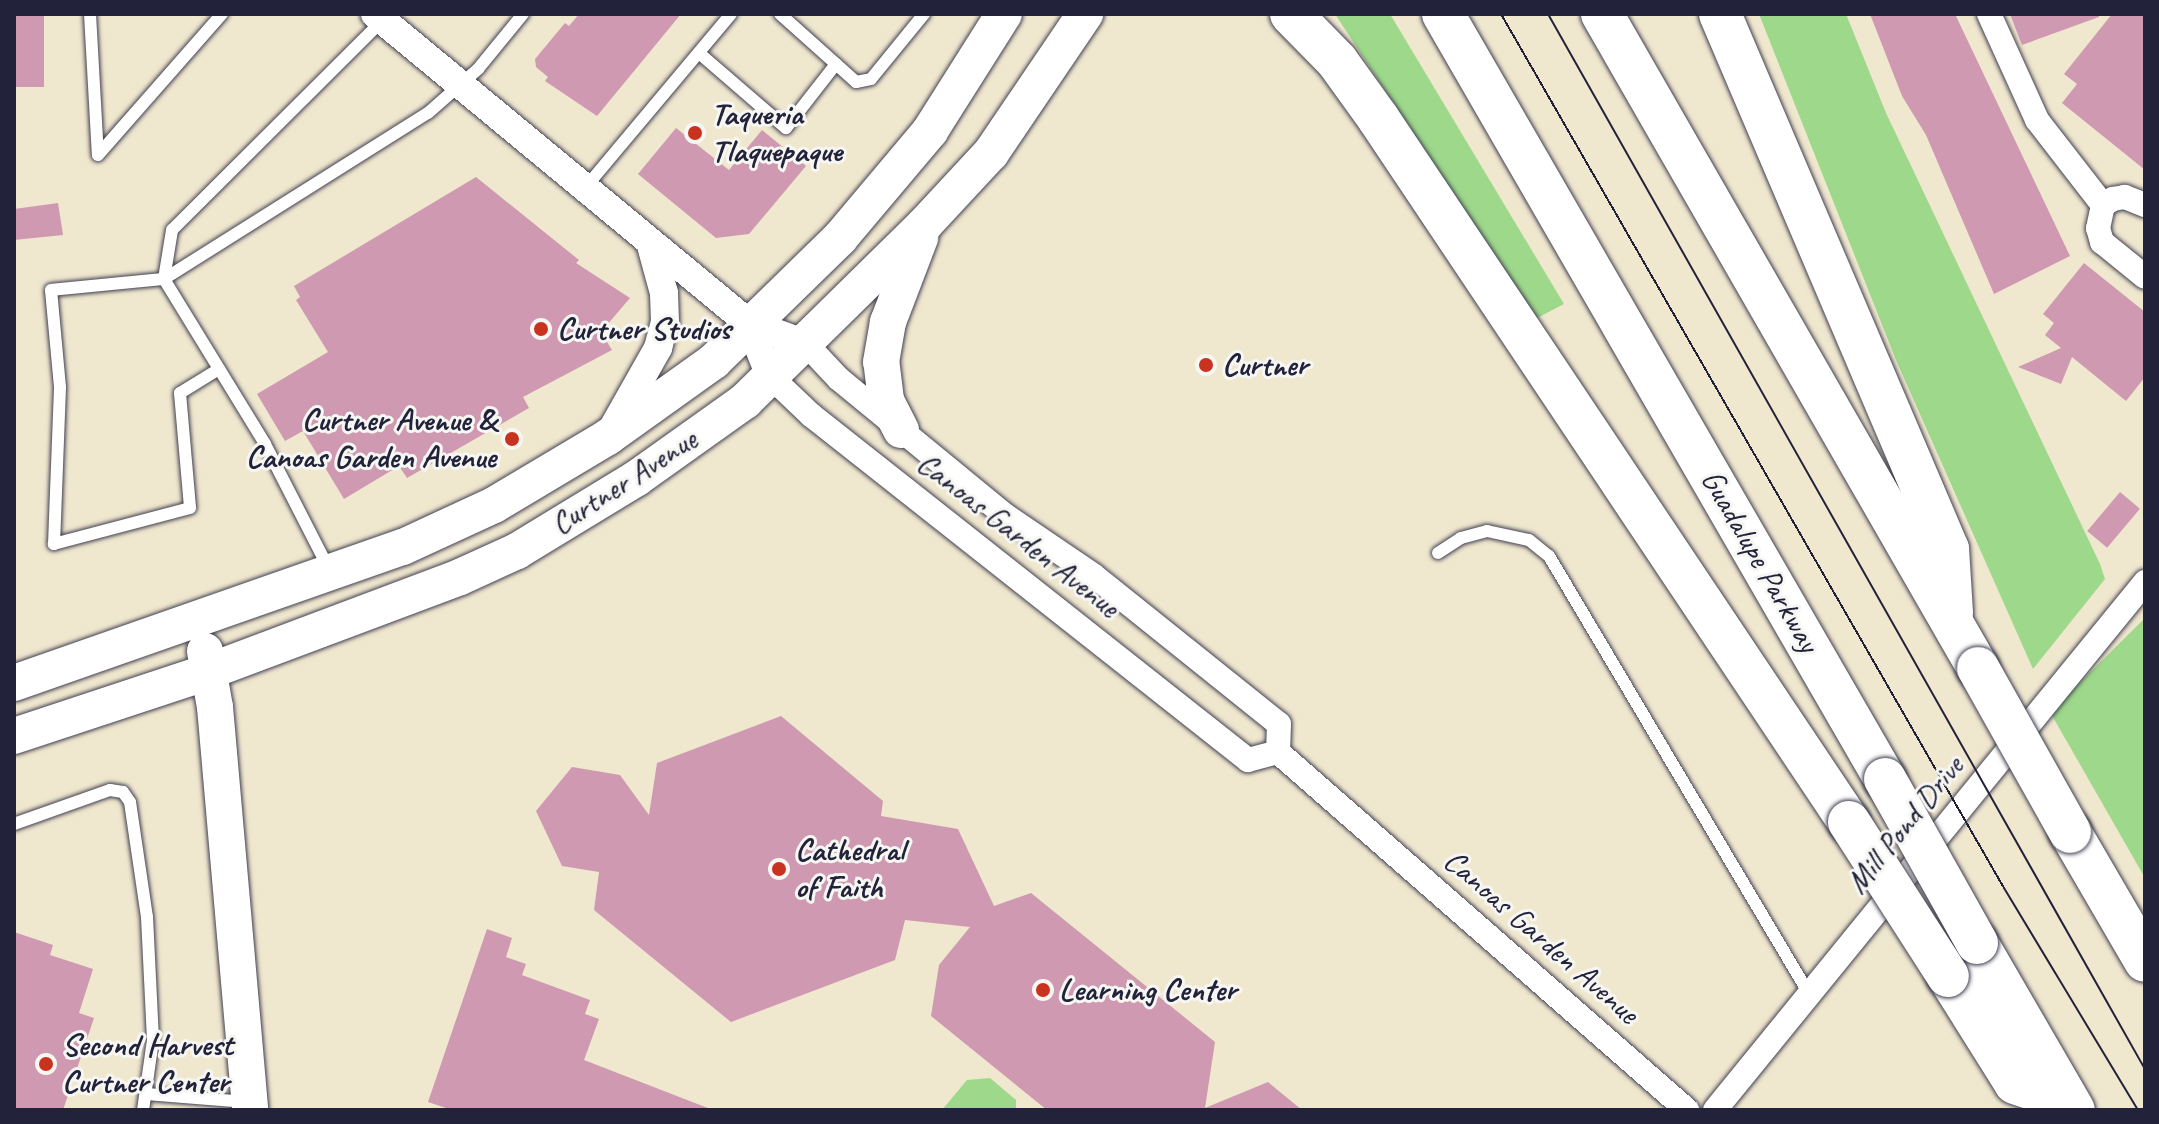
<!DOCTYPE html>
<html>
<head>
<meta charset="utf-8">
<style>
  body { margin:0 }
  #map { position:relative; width:2159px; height:1124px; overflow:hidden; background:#f0e7cf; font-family:Caveat,sans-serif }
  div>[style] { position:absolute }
  .green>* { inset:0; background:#9ed88b }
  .building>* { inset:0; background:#ce99b1; transform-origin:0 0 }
  .roads { filter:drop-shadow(0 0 2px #414051) drop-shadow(0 0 2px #414051) }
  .service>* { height:12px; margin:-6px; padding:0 6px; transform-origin:6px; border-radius:6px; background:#fff }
  .minor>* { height:24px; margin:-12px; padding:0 12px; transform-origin:12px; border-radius:12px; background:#fff }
  .tertiary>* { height:28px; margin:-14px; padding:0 14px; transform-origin:14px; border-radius:14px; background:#fff }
  .primary>* { height:36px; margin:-18px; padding:0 18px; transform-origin:18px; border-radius:18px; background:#fff }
  .motorway>* { height:42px; margin:-21px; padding:0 21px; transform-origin:21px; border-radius:21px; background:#fff }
  .tram>* { height:2px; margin:-1px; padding:0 1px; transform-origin:1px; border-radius:1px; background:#22223b }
  .bridges { filter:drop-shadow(0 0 2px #414051) drop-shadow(0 0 2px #414051) }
  .motorway-bridge>* { height:42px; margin:-21px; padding:0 21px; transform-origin:21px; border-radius:21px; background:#fff }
  .dots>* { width:22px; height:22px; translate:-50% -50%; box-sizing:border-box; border:4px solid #f6f6f2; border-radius:50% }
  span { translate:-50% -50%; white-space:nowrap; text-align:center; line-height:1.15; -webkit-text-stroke:6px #f6f6f2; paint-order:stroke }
  .poi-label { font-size:32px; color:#22223b; font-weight:700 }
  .left { translate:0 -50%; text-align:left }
  .right { translate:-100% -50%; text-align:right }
  .street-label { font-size:32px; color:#22223b }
  .frame { position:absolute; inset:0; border:16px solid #22223b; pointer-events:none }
</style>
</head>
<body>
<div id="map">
  <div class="green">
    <div style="clip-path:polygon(1335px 14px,1390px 14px,1564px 304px,1535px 319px)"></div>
    <div style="clip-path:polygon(1759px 14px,1846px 14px,1886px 113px,2100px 564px,2105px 579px,2033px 669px,1896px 360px)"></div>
    <div style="clip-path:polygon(2145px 618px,2145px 878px,2050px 712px)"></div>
    <div style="clip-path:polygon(990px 1078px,1016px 1100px,1016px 1110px,942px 1110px,967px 1080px)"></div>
  </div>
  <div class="building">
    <div style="left:14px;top:14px;width:30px;height:73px"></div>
    <div style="clip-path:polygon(579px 14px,681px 14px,597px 116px,545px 81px,548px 77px,536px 67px,535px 59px,565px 23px,569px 26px)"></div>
    <div style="clip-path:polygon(1870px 14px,1955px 14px,2070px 256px,1994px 294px,1926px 135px,1902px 96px)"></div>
    <div style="clip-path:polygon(2010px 14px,2099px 14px,2099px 17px,2022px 45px)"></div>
    <div style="clip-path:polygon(2112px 14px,2145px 14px,2145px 170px,2062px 103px,2077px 84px,2064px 74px)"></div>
    <div style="clip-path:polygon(676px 128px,729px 170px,762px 130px,806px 166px,749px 234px,716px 238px,638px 174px)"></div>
    <div style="clip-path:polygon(476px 177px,579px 260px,576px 263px,630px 298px,601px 332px,612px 350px,523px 397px,529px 408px,407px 478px,399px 466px,344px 499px,303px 431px,285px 441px,257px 394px,328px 352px,296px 300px,300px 297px,294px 286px)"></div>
    <div style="clip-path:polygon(58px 203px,63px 235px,14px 240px,14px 209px)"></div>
    <div style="clip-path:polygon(2084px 263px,2145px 312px,2145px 377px,2126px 401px,2072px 357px,2061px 384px,2018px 367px,2061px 348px,2045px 335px,2054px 323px,2043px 314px)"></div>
    <div style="left:2120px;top:492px;width:26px;height:51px;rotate:40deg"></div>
    <div style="clip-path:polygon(781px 716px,883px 801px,881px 816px,958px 829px,994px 906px,1031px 893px,1215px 1042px,1205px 1108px,1268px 1082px,1302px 1110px,1047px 1110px,931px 1016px,939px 965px,970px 927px,905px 920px,895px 960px,731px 1022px,594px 910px,599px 872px,562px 866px,536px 811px,572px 767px,620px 775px,649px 815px,657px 763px)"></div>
    <div style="clip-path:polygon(487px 929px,512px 938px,506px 957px,526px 964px,522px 975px,590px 1000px,585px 1014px,599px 1019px,584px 1060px,713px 1110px,452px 1110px,428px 1102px)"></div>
    <div style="clip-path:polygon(14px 932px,53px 945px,50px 955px,93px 969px,79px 1013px,94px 1018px,63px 1110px,14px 1110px)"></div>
  </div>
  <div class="roads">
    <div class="service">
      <div style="left:90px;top:14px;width:141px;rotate:86.8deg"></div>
      <div style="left:98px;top:155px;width:188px;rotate:-48.7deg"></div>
      <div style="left:699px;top:53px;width:115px;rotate:40.8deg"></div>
      <div style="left:786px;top:128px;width:81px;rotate:-52deg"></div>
      <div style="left:836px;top:64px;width:75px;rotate:-138.2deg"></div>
      <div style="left:836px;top:64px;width:27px;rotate:42deg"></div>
      <div style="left:856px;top:82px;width:15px;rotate:-11deg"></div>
      <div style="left:871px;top:79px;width:84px;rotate:-50.8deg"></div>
      <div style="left:585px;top:188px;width:227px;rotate:-50deg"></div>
      <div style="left:164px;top:279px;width:312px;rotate:-32.2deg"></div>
      <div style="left:428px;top:113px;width:67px;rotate:-41.3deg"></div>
      <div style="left:478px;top:69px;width:71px;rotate:-50.7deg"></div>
      <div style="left:164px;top:279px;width:50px;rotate:-80.7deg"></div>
      <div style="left:172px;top:230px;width:298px;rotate:-44.9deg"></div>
      <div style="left:219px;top:369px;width:46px;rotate:148.4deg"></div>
      <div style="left:180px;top:393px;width:115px;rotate:85deg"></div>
      <div style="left:190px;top:508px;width:141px;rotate:165.2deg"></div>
      <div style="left:54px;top:544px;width:157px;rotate:-87.8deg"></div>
      <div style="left:60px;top:387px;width:97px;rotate:-95.3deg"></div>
      <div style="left:51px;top:290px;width:114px;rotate:-5.6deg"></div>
      <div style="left:164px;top:279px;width:193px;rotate:58.5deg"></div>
      <div style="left:265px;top:444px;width:140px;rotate:62.9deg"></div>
      <div style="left:1438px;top:553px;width:27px;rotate:-33deg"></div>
      <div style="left:1461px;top:538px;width:27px;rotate:-15deg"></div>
      <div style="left:1487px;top:531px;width:43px;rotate:12.1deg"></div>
      <div style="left:1529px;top:540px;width:26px;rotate:39deg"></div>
      <div style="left:1549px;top:556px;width:507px;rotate:59.29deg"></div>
      <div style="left:14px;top:824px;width:102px;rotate:-19.5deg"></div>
      <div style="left:110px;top:790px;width:13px;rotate:9deg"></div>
      <div style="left:123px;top:792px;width:12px;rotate:55deg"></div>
      <div style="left:130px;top:802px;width:116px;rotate:81.6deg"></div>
      <div style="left:147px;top:917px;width:123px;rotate:87.2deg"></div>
      <div style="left:153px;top:1040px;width:71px;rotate:98.1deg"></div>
      <div style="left:146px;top:1094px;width:101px;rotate:4.5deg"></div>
    </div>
    <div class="minor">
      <div style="left:1989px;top:14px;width:116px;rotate:65.6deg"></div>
      <div style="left:2037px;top:120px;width:108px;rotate:52.2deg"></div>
      <div style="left:2145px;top:205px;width:22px;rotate:-158deg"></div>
      <div style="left:2125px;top:197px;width:12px;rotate:171deg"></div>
      <div style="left:2113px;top:199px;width:12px;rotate:149deg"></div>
      <div style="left:2103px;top:205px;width:24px;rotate:102deg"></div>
      <div style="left:2098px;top:228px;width:15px;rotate:74deg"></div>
      <div style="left:2102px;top:242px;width:55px;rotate:39.1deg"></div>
      <div style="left:806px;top:344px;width:48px;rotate:46.7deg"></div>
      <div style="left:839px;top:379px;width:216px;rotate:39.4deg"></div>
      <div style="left:1006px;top:516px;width:105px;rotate:34.1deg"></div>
      <div style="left:1093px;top:575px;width:238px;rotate:38.7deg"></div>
      <div style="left:1279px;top:724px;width:28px;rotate:92deg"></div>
      <div style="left:770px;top:376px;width:57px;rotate:43.6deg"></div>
      <div style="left:811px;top:415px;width:557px;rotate:38.29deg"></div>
      <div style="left:1248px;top:760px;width:31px;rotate:-15deg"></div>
      <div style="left:1278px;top:752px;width:544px;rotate:41.2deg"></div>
      <div style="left:1715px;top:1110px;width:681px;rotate:-50.84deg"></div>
    </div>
    <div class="tertiary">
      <div style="left:375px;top:14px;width:485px;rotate:39.6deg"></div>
      <div style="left:749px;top:323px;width:61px;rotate:20.2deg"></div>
      <div style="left:749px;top:323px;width:57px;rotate:68.4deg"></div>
      <div style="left:610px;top:433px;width:98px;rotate:-60.5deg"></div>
      <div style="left:658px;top:348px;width:27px;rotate:-75deg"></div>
      <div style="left:665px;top:322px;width:29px;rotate:-92deg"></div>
      <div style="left:664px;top:293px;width:53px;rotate:-105.4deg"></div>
    </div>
    <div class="primary">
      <div style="left:901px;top:430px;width:34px;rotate:-117deg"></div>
      <div style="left:886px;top:400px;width:38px;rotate:-97deg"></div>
      <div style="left:881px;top:362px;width:41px;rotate:-80.1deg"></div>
      <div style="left:888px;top:322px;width:90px;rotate:-69.1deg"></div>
      <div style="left:205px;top:651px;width:57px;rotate:79.9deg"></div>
      <div style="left:215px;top:707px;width:405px;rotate:85deg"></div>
      <div style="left:14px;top:683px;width:412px;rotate:-19.3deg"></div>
      <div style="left:403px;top:547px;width:100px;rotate:-24.8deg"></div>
      <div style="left:494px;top:505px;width:133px;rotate:-30.8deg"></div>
      <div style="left:608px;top:437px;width:130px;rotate:-35.6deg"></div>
      <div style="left:714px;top:361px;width:176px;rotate:-44.3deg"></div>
      <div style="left:840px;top:238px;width:140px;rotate:-49.9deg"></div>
      <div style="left:930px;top:131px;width:138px;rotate:-57.7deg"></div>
      <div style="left:14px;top:736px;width:206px;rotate:-18.3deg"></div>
      <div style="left:210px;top:671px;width:267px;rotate:-20.6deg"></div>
      <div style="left:460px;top:577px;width:63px;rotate:-24.5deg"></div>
      <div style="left:517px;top:551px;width:140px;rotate:-31.3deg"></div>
      <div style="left:637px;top:478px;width:133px;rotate:-35.5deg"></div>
      <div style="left:745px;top:401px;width:251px;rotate:-44.5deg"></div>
      <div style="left:924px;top:225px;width:98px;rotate:-47.1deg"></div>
      <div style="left:991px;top:153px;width:168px;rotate:-55.9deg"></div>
    </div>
    <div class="motorway">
      <div style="left:1291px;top:14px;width:66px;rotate:45.6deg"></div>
      <div style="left:1337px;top:61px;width:70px;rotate:54.3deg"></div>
      <div style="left:1378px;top:118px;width:847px;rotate:56.22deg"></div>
      <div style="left:1443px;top:14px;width:884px;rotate:59.98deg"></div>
      <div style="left:1602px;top:14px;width:754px;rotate:60.1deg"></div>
      <div style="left:1720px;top:14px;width:582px;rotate:66.92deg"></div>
      <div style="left:1948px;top:549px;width:64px;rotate:86.4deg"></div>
      <div style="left:2070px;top:832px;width:149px;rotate:59.8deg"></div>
      <div style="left:1977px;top:943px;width:193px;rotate:59.9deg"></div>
      <div style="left:1948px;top:976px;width:126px;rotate:57.9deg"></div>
      <div style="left:2015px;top:1083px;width:56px;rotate:18.8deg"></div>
    </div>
  </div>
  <div class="tram">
    <div style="left:1501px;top:14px;width:1008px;rotate:60.08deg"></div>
    <div style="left:2004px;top:888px;width:259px;rotate:58.9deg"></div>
    <div style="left:1548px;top:14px;width:1212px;rotate:60.5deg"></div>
  </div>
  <div class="bridges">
    <div class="motorway-bridge">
      <div style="left:1978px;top:668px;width:188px;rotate:60.7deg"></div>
      <div style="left:1885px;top:779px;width:188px;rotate:60.7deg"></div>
      <div style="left:1849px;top:822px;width:183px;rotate:57.3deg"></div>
    </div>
  </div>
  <div class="dots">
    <div style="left:695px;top:133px;background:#c8321e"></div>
    <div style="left:541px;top:329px;background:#c8321e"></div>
    <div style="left:1206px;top:365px;background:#c8321e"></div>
    <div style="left:512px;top:439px;background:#c8321e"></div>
    <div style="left:779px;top:869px;background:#c8321e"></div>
    <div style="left:1043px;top:990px;background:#c8321e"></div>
    <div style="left:46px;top:1064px;background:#c8321e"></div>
  </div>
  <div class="poi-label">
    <span class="left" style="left:711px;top:133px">Taqueria<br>Tlaquepaque</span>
    <span class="left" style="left:557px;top:329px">Curtner Studios</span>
    <span class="left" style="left:1222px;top:365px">Curtner</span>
    <span class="right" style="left:496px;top:439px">Curtner Avenue &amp;<br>Canoas Garden Avenue</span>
    <span class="left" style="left:795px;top:869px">Cathedral<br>of Faith</span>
    <span class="left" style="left:1059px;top:990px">Learning Center</span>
    <span class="left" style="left:62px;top:1064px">Second Harvest<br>Curtner Center</span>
  </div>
  <div class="street-label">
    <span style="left:624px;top:482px;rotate:-33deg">Curtner Avenue</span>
    <span style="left:1018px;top:535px;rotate:38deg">Canoas Garden Avenue</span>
    <span style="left:1760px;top:561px;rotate:60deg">Guadalupe Parkway</span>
    <span style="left:1905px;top:825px;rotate:-51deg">Mill Pond Drive</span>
    <span style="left:1541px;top:937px;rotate:41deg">Canoas Garden Avenue</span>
  </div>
  <div class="frame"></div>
</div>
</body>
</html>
